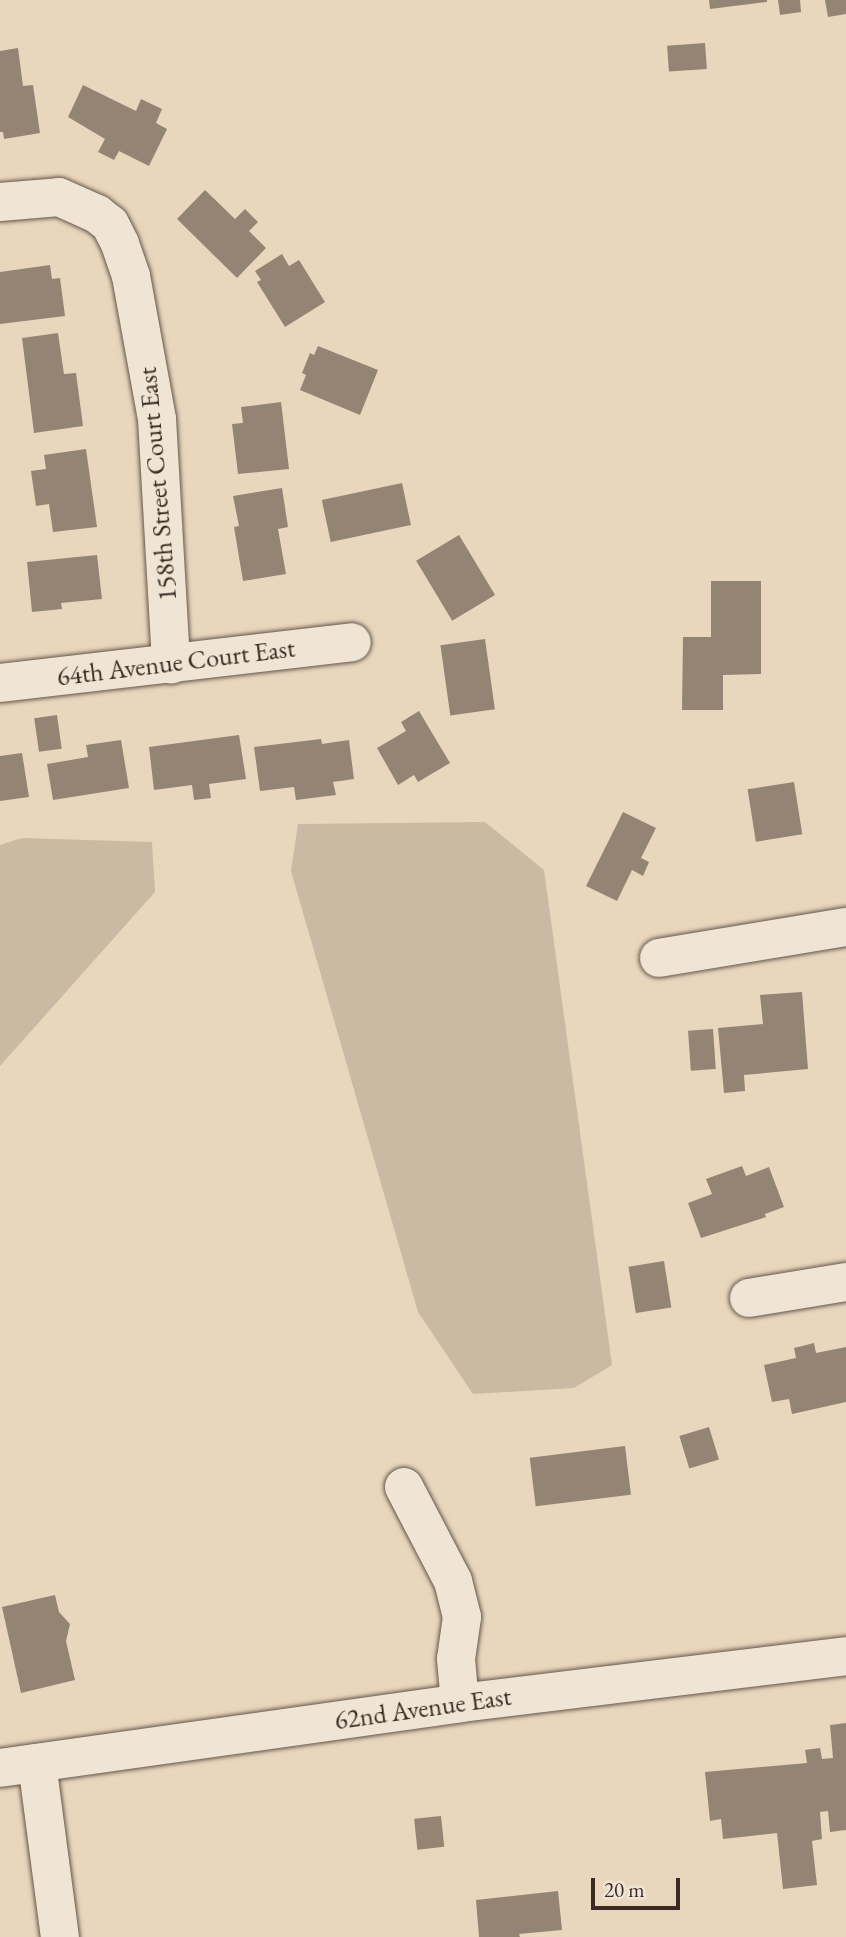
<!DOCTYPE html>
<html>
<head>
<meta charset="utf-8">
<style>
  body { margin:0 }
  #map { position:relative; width:846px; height:1937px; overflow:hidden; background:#e8d7bd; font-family:"EB Garamond",serif }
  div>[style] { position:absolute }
  .green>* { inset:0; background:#cabaa3 }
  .building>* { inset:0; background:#948474; transform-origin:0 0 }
  .roads { filter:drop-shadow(0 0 2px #65564a) drop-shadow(0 0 2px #65564a) }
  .minor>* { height:38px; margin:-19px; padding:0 19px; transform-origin:19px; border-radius:19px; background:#f0e5d4 }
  span { translate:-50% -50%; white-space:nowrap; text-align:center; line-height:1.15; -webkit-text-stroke:5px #f0e5d4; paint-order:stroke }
  .street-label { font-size:26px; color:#392b24 }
  .scale { position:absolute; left:591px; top:1878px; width:89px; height:32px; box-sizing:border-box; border:4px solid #392b24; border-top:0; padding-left:9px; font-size:21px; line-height:24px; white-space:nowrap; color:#392b24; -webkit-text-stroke:5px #f0e5d4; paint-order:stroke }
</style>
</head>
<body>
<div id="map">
  <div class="green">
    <div style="clip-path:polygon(485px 822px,544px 870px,612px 1365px,574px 1388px,473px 1394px,418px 1312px,291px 871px,298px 824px)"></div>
    <div style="clip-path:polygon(22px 838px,152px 842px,155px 892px,0 1066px,0 845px)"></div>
  </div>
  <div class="building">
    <div style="clip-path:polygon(709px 0,767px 0,767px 2px,710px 9px)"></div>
    <div style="clip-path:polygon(778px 0,800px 0,801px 12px,780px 15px)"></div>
    <div style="clip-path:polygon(825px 0,846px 0,846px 14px,828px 17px)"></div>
    <div style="left:705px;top:43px;width:26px;height:38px;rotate:86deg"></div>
    <div style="clip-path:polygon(18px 48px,23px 86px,33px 85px,40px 133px,4px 139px,3px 132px,0 132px,0 51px)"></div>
    <div style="clip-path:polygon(83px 85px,136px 111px,141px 99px,162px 109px,156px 123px,167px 129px,149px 166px,119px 151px,114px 160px,98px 152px,105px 139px,68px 117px)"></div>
    <div style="clip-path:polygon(205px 190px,235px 219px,245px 209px,258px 222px,249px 231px,266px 248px,237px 278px,177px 219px)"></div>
    <div style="clip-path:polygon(282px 254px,289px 266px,299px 260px,325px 302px,285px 327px,257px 282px,261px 280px,255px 271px)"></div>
    <div style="clip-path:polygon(50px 265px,52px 279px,60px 278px,65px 316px,0 324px,0 272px)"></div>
    <div style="clip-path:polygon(58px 333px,64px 374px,76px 373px,83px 426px,34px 433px,22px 338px)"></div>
    <div style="clip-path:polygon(318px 346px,378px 370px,360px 415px,300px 390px,306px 375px,302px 373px,310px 353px,314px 355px)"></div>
    <div style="clip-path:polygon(281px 402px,289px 469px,238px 474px,232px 424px,243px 423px,241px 407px)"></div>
    <div style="clip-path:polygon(86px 449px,97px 527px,53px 532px,49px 504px,36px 506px,31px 471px,46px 469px,44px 455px)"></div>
    <div style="left:402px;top:483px;width:43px;height:82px;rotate:78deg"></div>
    <div style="clip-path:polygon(282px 488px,288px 527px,278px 529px,286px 574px,243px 581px,234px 527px,239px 526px,233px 496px)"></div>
    <div style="left:459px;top:535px;width:70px;height:50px;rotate:59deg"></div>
    <div style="clip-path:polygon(97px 555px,102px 599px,61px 603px,62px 609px,32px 612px,27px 562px)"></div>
    <div style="clip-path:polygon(711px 581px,761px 581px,761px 674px,723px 675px,723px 710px,682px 710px,683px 637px,711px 637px)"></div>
    <div style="left:485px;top:639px;width:71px;height:45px;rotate:82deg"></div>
    <div style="clip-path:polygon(419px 711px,450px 763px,418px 782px,414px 775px,398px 785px,377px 748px,406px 731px,401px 722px)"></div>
    <div style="left:57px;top:715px;width:34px;height:23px;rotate:82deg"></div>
    <div style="clip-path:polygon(239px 735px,246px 779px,209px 784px,211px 798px,194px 800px,192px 785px,154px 790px,149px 747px)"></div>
    <div style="clip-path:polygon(321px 739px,322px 744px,349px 740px,354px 779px,333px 782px,336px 795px,296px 800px,294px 787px,260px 791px,254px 747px)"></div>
    <div style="clip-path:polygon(121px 740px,129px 788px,53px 800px,47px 764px,88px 757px,86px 745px)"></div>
    <div style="clip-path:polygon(22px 753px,29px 797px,0 801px,0 756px)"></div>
    <div style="left:794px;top:782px;width:53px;height:47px;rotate:81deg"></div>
    <div style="clip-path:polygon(623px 812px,656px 828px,641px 858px,649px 862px,643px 876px,632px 870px,617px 901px,586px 886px)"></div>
    <div style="clip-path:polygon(802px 992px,808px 1069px,744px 1075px,745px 1091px,724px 1093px,718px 1028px,763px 1024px,760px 995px)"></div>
    <div style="left:713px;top:1029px;width:40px;height:25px;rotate:86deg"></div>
    <div style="clip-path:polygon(742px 1166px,746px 1176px,769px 1167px,784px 1207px,765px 1214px,766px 1217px,701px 1238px,688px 1203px,712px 1194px,706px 1179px)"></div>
    <div style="left:664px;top:1261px;width:47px;height:36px;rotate:81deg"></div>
    <div style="clip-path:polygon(814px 1343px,816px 1353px,846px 1347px,846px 1402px,792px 1414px,789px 1399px,772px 1402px,764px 1365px,796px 1358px,794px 1348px)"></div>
    <div style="left:709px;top:1427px;width:34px;height:31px;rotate:73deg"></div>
    <div style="left:625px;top:1446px;width:49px;height:96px;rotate:83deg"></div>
    <div style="clip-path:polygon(55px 1595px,59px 1612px,70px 1624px,66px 1641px,75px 1680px,21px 1693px,2px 1607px)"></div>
    <div style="clip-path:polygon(846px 1723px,846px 1830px,830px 1832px,828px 1811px,820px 1812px,822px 1839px,812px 1841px,817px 1885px,783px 1889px,777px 1833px,723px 1839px,721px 1819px,710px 1821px,705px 1772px,807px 1763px,805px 1750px,820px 1748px,822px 1759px,833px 1758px,830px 1725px)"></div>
    <div style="left:441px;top:1816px;width:31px;height:27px;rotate:84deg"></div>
    <div style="clip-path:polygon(558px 1891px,562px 1930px,519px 1934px,520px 1937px,479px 1937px,476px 1900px)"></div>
  </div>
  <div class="roads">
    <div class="minor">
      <div style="left:0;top:202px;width:59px;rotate:-4.8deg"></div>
      <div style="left:59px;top:197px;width:42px;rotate:24.1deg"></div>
      <div style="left:97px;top:214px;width:16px;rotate:38deg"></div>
      <div style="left:110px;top:224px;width:22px;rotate:63deg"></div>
      <div style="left:120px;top:244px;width:34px;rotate:71deg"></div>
      <div style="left:131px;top:276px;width:145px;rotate:79.7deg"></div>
      <div style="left:157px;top:419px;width:246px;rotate:86.7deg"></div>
      <div style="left:0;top:683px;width:354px;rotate:-6.6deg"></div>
      <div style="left:659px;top:958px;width:190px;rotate:-9.4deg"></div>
      <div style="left:749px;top:1298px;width:98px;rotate:-9.4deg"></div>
      <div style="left:404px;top:1487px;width:106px;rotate:62.5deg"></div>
      <div style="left:453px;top:1581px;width:37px;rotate:76deg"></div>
      <div style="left:462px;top:1617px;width:42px;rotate:98.1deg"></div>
      <div style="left:456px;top:1659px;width:44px;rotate:84.8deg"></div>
      <div style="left:37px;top:1763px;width:176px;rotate:82.5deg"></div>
      <div style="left:0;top:1768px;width:465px;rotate:-8deg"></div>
      <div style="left:460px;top:1703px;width:389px;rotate:-6.9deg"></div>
    </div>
  </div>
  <div class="street-label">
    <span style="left:158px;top:484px;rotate:-95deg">158th Street Court East</span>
    <span style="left:176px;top:663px;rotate:-7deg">64th Avenue Court East</span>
    <span style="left:423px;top:1709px;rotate:-8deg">62nd Avenue East</span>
  </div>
  <div class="scale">20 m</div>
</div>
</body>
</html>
